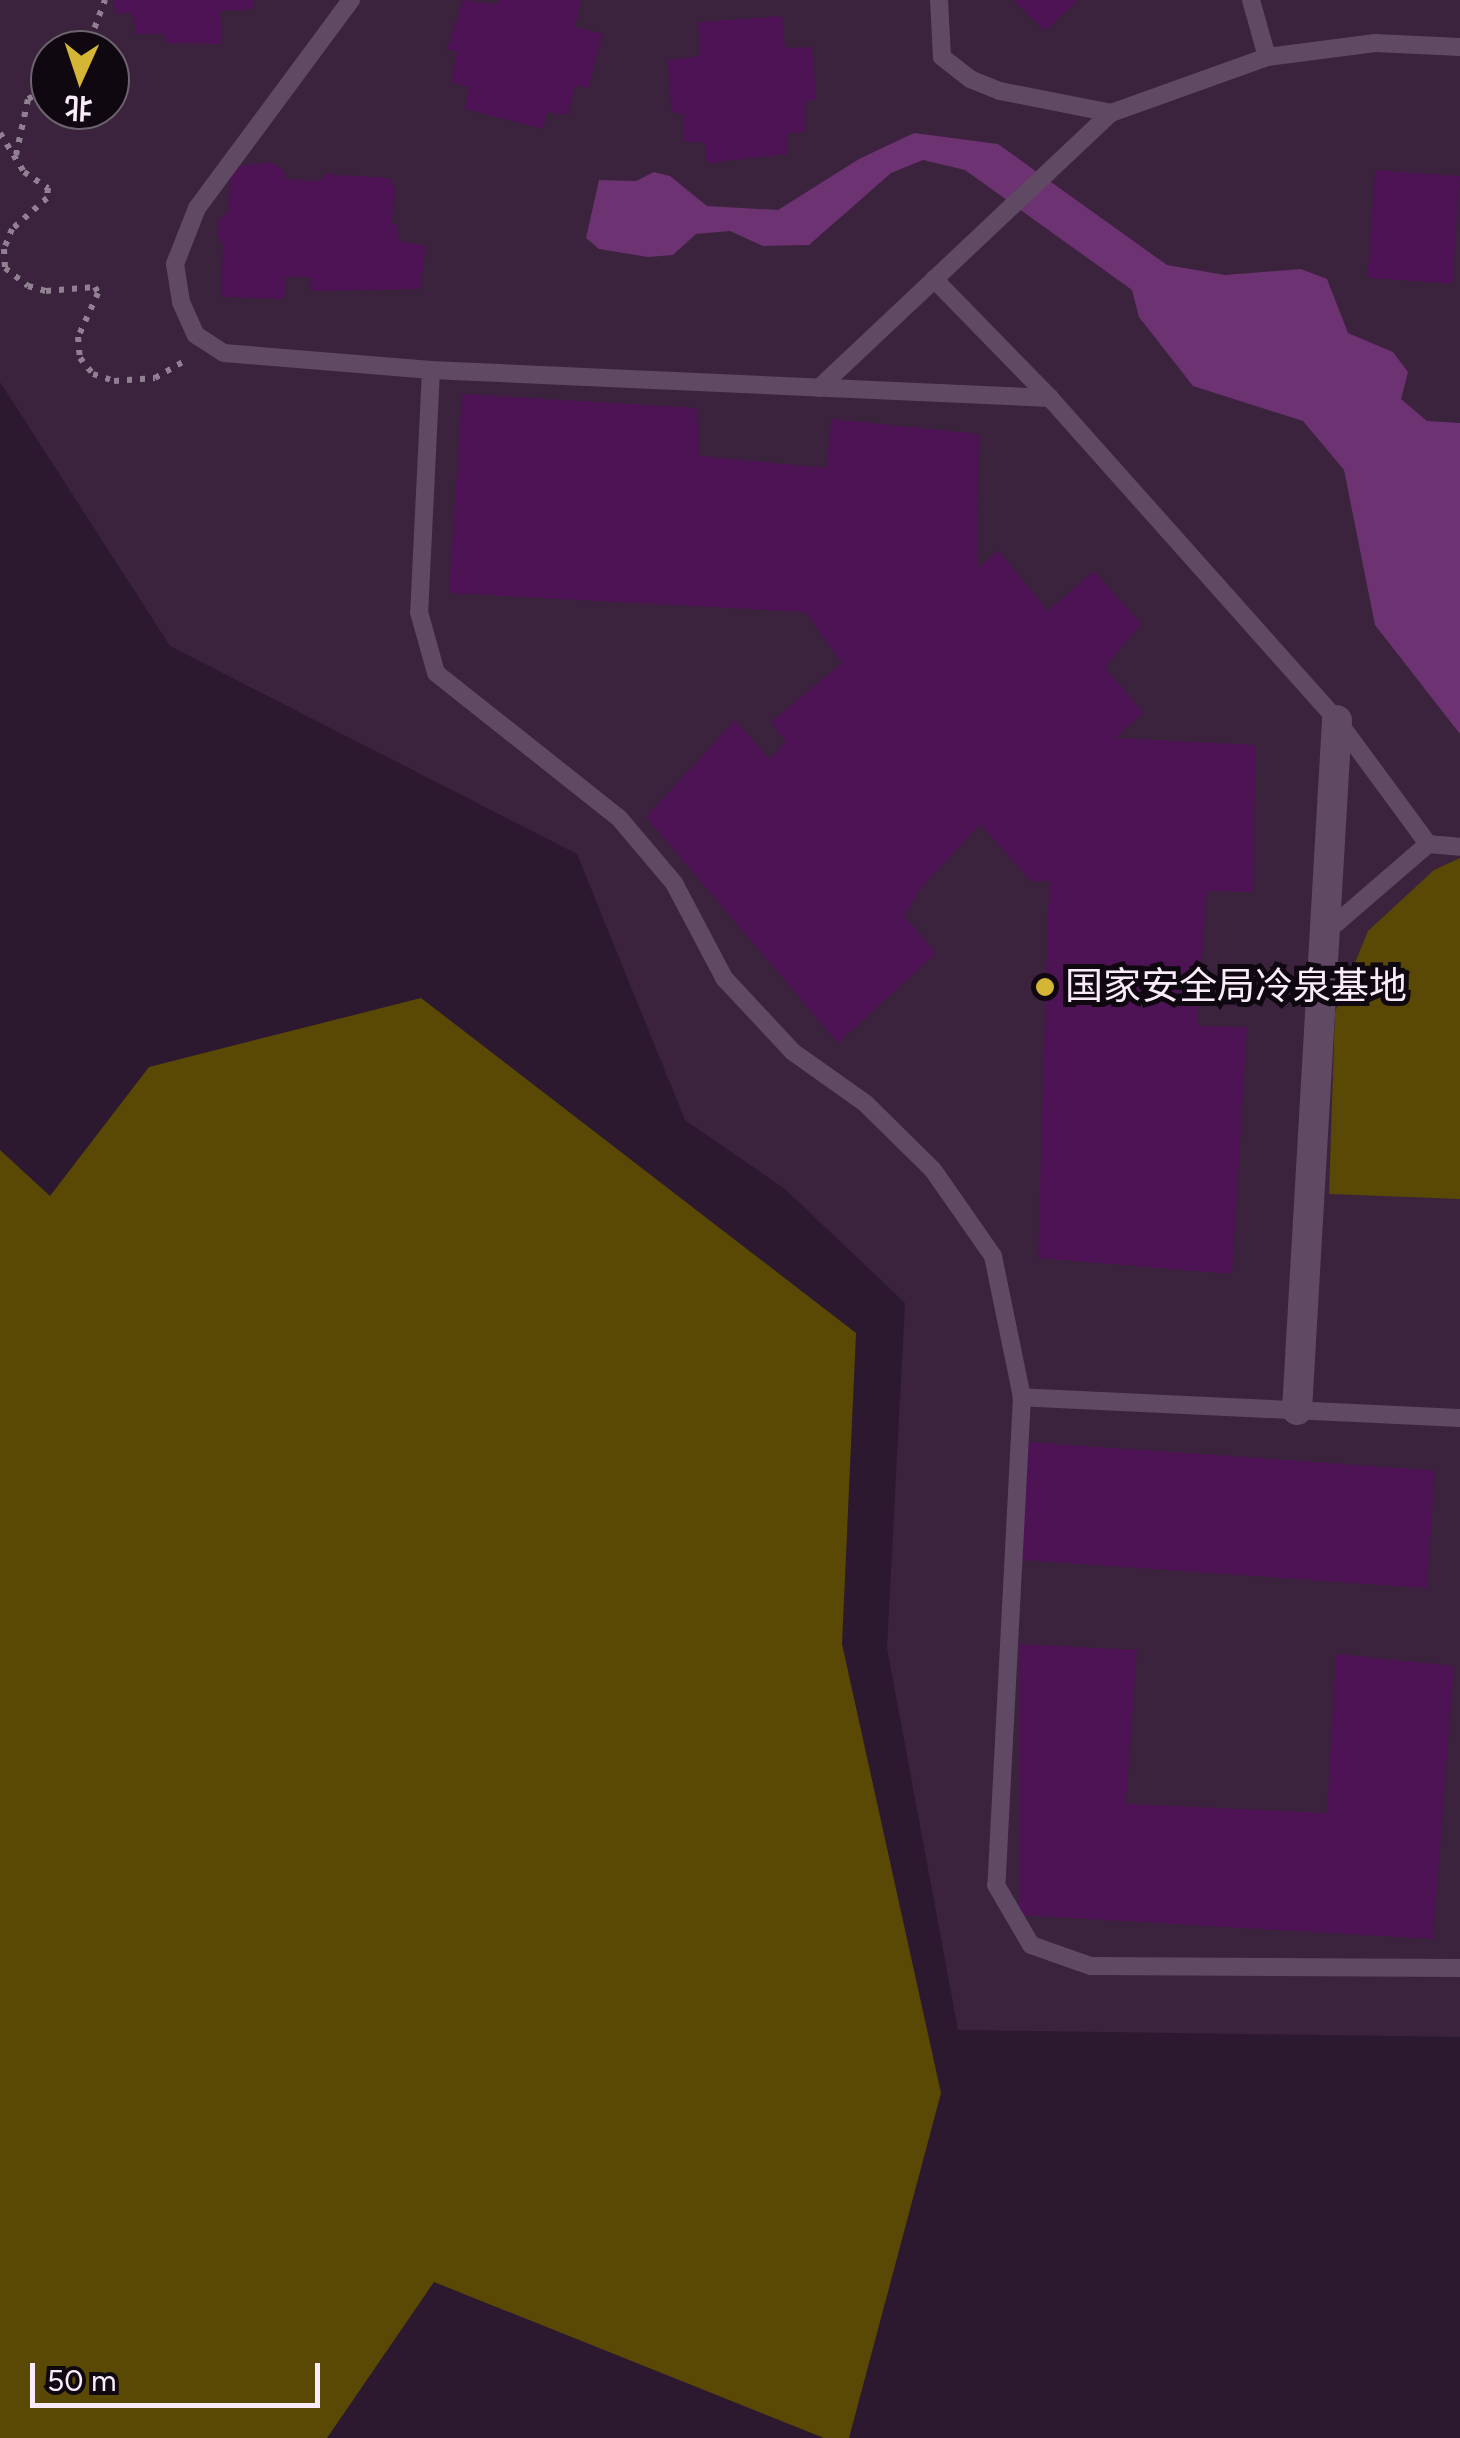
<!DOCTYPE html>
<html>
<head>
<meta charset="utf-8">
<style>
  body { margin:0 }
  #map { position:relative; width:1460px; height:2438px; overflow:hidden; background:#2d192f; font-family:Figtree,"Noto Sans SC",sans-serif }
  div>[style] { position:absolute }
  .built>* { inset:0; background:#3b223d }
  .green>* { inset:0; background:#594904 }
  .water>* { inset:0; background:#6d3272 }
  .building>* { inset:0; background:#4e1354; transform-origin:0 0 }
  .path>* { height:6px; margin-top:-3px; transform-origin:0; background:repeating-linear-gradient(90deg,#918092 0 5px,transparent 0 13px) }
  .lane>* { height:18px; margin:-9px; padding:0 9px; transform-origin:9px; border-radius:9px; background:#604962 }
  .street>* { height:30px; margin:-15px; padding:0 15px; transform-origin:15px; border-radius:15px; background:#604962 }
  .dots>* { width:28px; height:28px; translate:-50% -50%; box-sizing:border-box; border:5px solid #100811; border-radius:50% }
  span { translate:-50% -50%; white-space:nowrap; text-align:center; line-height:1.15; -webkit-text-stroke:10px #100811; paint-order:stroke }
  .poi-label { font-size:38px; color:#f9ebfa }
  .left { translate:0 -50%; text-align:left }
  .north { position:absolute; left:30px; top:30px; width:100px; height:100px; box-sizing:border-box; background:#100811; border:2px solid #6d636e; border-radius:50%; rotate:183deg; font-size:28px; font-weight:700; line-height:40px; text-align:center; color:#f9ebfa }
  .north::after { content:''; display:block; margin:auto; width:35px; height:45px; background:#d5b535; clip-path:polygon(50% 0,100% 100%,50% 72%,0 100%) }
  .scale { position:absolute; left:30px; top:2363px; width:290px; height:45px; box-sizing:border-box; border:5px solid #f9ebfa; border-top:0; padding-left:12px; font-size:30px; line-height:35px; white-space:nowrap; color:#f9ebfa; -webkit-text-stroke:8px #100811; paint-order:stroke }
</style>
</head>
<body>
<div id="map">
  <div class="built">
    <div style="clip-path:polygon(evenodd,0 0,1460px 0,1460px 2037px,958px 2030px,887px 1648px,905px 1303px,785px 1189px,685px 1120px,577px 854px,170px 646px,0 382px,0 0,50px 50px,110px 50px,110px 110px,50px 110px,50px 50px)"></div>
  </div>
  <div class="green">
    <div style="clip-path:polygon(1460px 858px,1460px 1199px,1329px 1194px,1335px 1012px,1368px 931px,1434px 870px)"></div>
    <div style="clip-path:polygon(421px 998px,856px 1333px,842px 1644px,941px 2093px,849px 2438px,824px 2438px,434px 2282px,327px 2438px,0 2438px,0 1150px,50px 1196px,149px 1067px)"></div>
  </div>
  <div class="water">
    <div style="clip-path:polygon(914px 133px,998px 144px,1167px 265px,1225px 275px,1301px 269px,1327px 279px,1348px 333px,1393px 352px,1408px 372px,1401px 399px,1427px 421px,1460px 423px,1460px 734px,1375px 625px,1344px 470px,1303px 421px,1193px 386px,1139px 317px,1132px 290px,965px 170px,923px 160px,891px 173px,809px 245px,763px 246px,730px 231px,696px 234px,673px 255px,648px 257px,599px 249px,586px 238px,599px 180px,636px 181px,654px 172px,670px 176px,707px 206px,778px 210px,859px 159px)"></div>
  </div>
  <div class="building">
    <div style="clip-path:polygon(114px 0,254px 0,254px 9px,220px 11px,222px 44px,166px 43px,164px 34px,136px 34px,132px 13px,115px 14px)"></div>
    <div style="clip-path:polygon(463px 0,497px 4px,498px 0,581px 0,575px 27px,603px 34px,588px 88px,575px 86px,568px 115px,547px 112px,543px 129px,465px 109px,469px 87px,451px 82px,457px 52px,447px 49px)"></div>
    <div style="clip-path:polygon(1013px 0,1078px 0,1045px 31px)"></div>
    <div style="clip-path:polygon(782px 16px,785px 48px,812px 47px,816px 99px,806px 102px,806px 132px,787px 133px,788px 154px,707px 163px,705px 142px,684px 142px,683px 114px,671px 112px,668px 60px,700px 56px,698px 22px)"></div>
    <div style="clip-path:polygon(271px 162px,284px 170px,286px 179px,321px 181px,324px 174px,389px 178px,396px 190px,391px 222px,397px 226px,399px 241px,426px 246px,420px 289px,311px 291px,310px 277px,286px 277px,284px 299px,221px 297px,223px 244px,217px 234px,218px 220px,228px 212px,230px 167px)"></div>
    <div style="left:1375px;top:170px;width:85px;height:108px;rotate:4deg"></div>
    <div style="clip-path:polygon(462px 394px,698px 408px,699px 456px,827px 468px,831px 419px,979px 434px,977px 569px,998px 550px,1048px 611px,1094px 571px,1141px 624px,1105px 667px,1143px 713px,1115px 738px,1255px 745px,1254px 892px,1207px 891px,1197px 1026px,1247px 1027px,1232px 1274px,1038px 1258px,1049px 881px,1031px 881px,980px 824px,921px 888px,904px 916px,936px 953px,838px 1043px,646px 817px,735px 720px,769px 759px,786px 742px,771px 722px,842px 663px,805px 612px,449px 593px)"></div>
    <div style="left:1028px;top:1442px;width:408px;height:118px;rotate:4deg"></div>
    <div style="clip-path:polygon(1020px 1644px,1137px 1650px,1126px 1804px,1327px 1813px,1336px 1654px,1454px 1666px,1433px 1939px,1020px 1915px)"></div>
  </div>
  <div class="path">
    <div style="left:76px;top:50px;width:17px;rotate:-36deg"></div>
    <div style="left:90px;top:40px;width:43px;rotate:-69.4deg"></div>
    <div style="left:0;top:133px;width:46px;rotate:58.4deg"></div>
    <div style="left:24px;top:172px;width:29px;rotate:34deg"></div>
    <div style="left:48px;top:188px;width:10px;rotate:96deg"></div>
    <div style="left:47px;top:198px;width:47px;rotate:138.5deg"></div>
    <div style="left:12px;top:229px;width:22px;rotate:112deg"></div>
    <div style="left:4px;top:249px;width:19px;rotate:87deg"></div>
    <div style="left:5px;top:268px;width:29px;rotate:38deg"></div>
    <div style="left:28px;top:286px;width:19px;rotate:16deg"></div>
    <div style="left:46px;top:291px;width:49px;rotate:-4.7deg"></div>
    <div style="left:95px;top:287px;width:7px;rotate:63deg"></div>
    <div style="left:98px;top:293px;width:48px;rotate:114.4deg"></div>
    <div style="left:78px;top:337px;width:21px;rotate:85deg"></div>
    <div style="left:80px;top:358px;width:21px;rotate:51deg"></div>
    <div style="left:93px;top:374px;width:22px;rotate:18deg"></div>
    <div style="left:114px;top:381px;width:41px;rotate:-4.2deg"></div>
    <div style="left:155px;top:378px;width:34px;rotate:-30deg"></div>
    <div style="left:16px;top:155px;width:57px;rotate:-77.9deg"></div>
    <div style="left:28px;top:99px;width:25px;rotate:-29deg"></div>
  </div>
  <div class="lane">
    <div style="left:351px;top:0;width:259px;rotate:126.5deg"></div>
    <div style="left:197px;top:208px;width:60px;rotate:111.4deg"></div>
    <div style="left:175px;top:264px;width:38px;rotate:81deg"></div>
    <div style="left:181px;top:302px;width:36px;rotate:66deg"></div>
    <div style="left:196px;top:335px;width:33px;rotate:33deg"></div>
    <div style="left:224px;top:353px;width:208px;rotate:4.7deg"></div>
    <div style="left:431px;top:370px;width:620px;rotate:2.59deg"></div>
    <div style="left:1050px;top:398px;width:431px;rotate:48.3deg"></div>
    <div style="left:1337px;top:720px;width:154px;rotate:53.7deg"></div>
    <div style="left:1428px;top:844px;width:32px;rotate:5deg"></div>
    <div style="left:939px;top:0;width:57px;rotate:87deg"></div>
    <div style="left:942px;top:57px;width:36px;rotate:38deg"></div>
    <div style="left:970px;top:79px;width:32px;rotate:22deg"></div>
    <div style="left:1000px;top:91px;width:113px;rotate:11.2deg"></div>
    <div style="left:1111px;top:113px;width:166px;rotate:-19.7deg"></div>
    <div style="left:1267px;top:57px;width:109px;rotate:-7.4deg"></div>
    <div style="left:1375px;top:43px;width:85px;rotate:2.7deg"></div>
    <div style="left:1251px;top:0;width:59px;rotate:74.3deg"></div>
    <div style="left:934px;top:279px;width:166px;rotate:45.7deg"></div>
    <div style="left:431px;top:370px;width:242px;rotate:92.8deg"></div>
    <div style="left:419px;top:612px;width:63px;rotate:74.4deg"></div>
    <div style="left:436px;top:673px;width:233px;rotate:38.4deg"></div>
    <div style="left:619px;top:818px;width:85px;rotate:49.8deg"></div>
    <div style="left:674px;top:883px;width:107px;rotate:62.2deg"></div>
    <div style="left:724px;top:978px;width:101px;rotate:47deg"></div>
    <div style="left:793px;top:1052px;width:88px;rotate:35.3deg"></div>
    <div style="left:865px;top:1103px;width:95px;rotate:44.6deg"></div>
    <div style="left:933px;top:1170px;width:105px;rotate:55.1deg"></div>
    <div style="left:993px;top:1256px;width:144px;rotate:78.4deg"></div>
    <div style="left:819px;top:388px;width:401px;rotate:-43.3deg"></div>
    <div style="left:1325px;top:933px;width:136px;rotate:-40.8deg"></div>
    <div style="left:1460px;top:1418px;width:439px;rotate:-177.3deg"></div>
    <div style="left:1022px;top:1397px;width:489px;rotate:93deg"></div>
    <div style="left:996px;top:1885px;width:69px;rotate:59.7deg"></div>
    <div style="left:1031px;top:1945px;width:64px;rotate:19.3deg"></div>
    <div style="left:1091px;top:1966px;width:369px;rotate:0.3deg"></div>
  </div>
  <div class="street">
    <div style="left:1297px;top:1410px;width:691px;rotate:-86.68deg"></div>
  </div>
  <div class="dots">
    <div style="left:1045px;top:987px;background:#d5b535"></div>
  </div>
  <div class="poi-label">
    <span class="left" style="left:1065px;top:987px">国家安全局冷泉基地</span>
  </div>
  <div class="north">北</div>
  <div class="scale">50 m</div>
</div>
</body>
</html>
